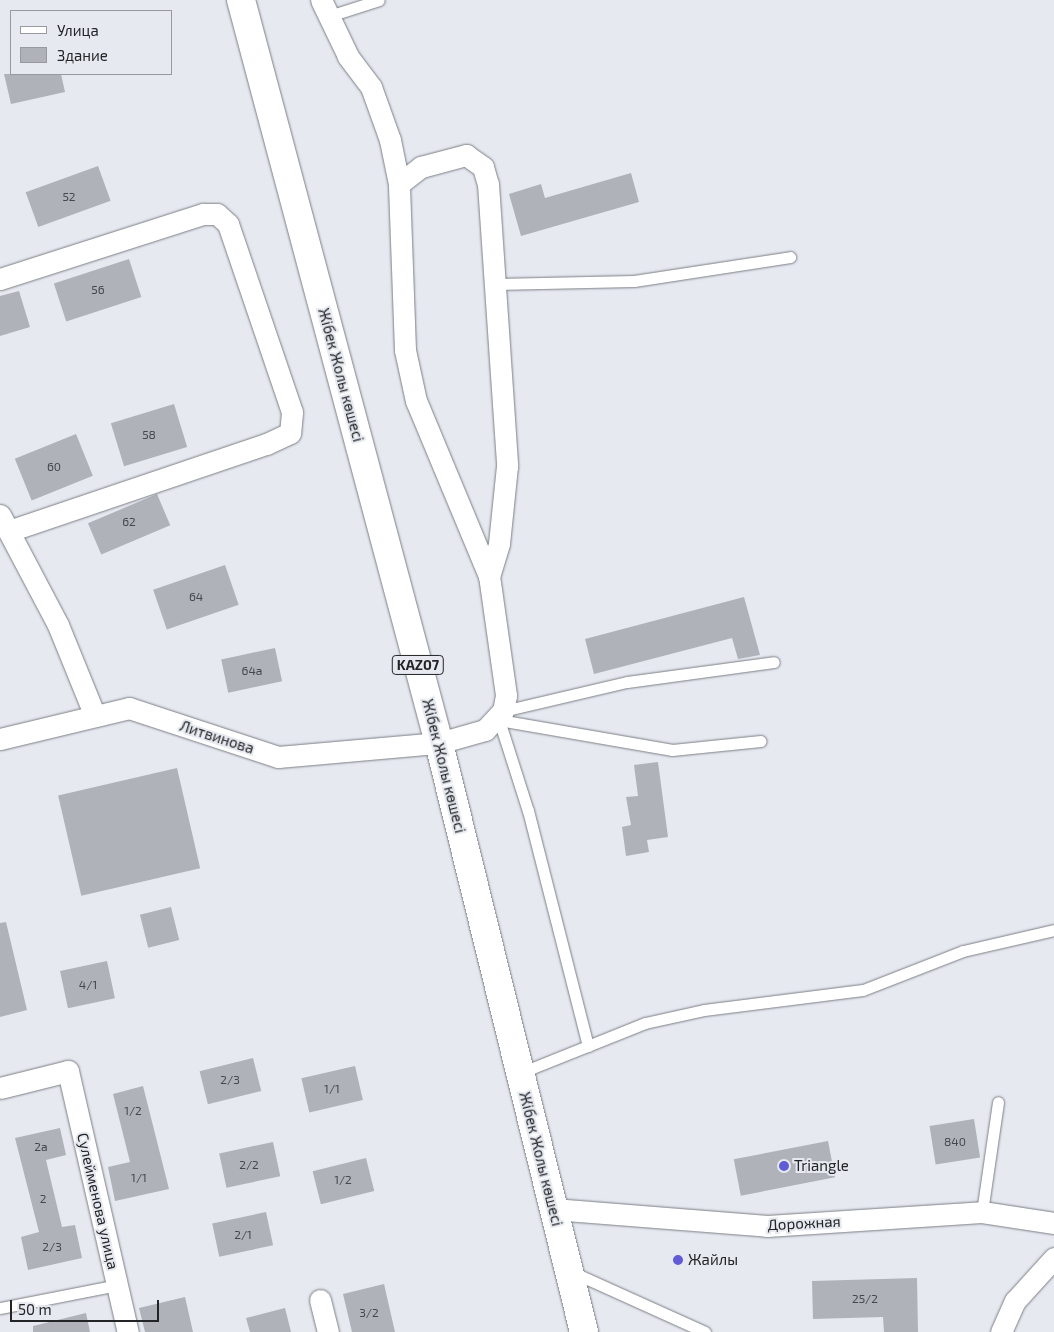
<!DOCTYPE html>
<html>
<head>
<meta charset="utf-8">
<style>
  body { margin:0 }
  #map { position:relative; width:1054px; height:1332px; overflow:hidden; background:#e6e9f0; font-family:"Exo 2",sans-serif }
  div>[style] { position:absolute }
  .building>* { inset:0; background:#afb2b9; transform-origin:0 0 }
  .roads { filter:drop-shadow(0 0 1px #7b7e84) drop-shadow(0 0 1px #7b7e84) }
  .lane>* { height:11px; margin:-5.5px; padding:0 5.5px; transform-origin:5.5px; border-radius:5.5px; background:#fff }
  .street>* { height:21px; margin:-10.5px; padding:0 10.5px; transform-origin:10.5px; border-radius:10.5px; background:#fff }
  .highway>* { height:28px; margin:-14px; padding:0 14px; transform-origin:14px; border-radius:14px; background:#fff }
  .dots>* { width:14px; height:14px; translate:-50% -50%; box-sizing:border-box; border:2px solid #e6e9f0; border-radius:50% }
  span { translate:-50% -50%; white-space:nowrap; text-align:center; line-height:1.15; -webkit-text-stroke:4px #e6e9f0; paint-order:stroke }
  .number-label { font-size:12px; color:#45484b }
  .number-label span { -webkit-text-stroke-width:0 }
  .shield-label span { padding:1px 4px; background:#e6e9f0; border:1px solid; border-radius:4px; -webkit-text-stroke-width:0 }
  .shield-label { font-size:14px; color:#222426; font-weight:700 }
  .street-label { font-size:15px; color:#222426 }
  .poi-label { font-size:15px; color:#222426 }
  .left { translate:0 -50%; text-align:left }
  .legend { position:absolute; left:10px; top:10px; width:162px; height:65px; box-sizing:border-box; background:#e6e9f0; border:1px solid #989a9f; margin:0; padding:6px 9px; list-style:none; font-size:15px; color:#222426 }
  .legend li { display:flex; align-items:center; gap:10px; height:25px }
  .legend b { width:25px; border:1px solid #989a9f }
  .scale { position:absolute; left:10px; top:1300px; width:149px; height:22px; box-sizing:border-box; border:2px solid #222426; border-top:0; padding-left:6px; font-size:15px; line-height:18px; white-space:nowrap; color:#222426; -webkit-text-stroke:4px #e6e9f0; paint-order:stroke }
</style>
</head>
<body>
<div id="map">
  <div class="building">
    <div style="clip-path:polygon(4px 74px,61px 74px,65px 92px,11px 104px)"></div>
    <div style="left:98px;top:166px;width:37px;height:77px;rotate:70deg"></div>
    <div style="clip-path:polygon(631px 173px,639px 202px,521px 236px,509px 194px,541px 184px,545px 198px)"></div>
    <div style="left:129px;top:259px;width:40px;height:79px;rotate:72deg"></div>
    <div style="clip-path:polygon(19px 291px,30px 327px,0 336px,0 296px)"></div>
    <div style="left:174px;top:404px;width:45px;height:66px;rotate:73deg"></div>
    <div style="left:76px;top:434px;width:45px;height:66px;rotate:68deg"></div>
    <div style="left:157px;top:494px;width:34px;height:75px;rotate:67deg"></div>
    <div style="left:225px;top:565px;width:42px;height:76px;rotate:71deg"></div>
    <div style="clip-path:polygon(744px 597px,760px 655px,738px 659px,732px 638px,594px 674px,585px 639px)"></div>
    <div style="left:275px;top:648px;width:34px;height:55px;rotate:78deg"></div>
    <div style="clip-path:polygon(658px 762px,668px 837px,647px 840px,649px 852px,626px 856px,622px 827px,631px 825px,626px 797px,638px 796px,634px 765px)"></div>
    <div style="left:177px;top:768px;width:103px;height:122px;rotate:77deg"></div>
    <div style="left:171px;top:907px;width:34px;height:32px;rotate:76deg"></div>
    <div style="clip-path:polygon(6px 922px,27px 1010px,0 1017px,0 923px)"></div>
    <div style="left:107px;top:961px;width:38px;height:48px;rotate:78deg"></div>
    <div style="left:253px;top:1058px;width:34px;height:55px;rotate:76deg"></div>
    <div style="left:355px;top:1066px;width:35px;height:55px;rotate:77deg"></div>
    <div style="clip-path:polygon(143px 1086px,169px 1189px,115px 1201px,108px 1167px,130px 1162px,113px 1094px)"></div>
    <div style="left:974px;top:1119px;width:39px;height:45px;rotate:81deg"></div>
    <div style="clip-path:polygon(60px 1128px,66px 1155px,46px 1160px,62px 1227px,75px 1225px,82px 1258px,28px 1270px,21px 1237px,39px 1232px,15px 1138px)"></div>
    <div style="left:828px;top:1141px;width:37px;height:96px;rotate:79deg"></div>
    <div style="left:273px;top:1142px;width:35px;height:55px;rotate:78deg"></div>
    <div style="left:366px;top:1158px;width:34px;height:55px;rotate:76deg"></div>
    <div style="left:266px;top:1212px;width:34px;height:55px;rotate:78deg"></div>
    <div style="clip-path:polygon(917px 1278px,918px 1332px,884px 1332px,883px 1317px,813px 1319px,812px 1281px)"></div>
    <div style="clip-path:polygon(384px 1284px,395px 1332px,352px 1332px,343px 1294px)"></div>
    <div style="clip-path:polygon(185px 1297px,193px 1332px,145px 1332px,139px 1308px)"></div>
    <div style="clip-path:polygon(285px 1308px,291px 1332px,250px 1332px,246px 1318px)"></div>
    <div style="clip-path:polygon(86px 1313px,90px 1332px,33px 1332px,33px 1326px)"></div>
  </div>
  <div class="roads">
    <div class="lane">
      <div style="left:329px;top:16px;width:52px;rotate:-17.7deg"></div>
      <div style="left:496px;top:284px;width:138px;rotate:-1.2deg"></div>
      <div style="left:634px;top:281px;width:158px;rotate:-8.7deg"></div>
      <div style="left:503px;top:711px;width:127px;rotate:-13.2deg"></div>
      <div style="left:627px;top:682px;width:148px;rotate:-7.7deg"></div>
      <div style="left:588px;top:1046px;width:243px;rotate:-104.3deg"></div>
      <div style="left:528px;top:811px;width:96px;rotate:-107.7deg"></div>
      <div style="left:499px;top:720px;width:176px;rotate:9.8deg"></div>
      <div style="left:672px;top:750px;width:89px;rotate:-5.8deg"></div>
      <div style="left:520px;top:1073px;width:135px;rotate:-21.8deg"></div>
      <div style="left:645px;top:1023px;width:60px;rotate:-12.4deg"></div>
      <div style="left:704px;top:1010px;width:160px;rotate:-7.2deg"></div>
      <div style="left:863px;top:990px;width:107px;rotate:-21.3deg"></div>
      <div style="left:963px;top:951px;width:93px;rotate:-13deg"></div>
      <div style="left:982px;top:1212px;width:111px;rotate:-81.7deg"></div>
      <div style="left:572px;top:1272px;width:146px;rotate:24.3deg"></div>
      <div style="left:0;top:1308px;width:119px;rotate:-11.1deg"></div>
    </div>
    <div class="street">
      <div style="left:399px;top:184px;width:28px;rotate:-38deg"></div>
      <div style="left:421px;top:167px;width:47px;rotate:-14.9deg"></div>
      <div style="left:466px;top:155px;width:21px;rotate:35deg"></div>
      <div style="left:483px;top:167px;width:18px;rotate:74deg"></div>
      <div style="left:488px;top:184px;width:283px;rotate:86.1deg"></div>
      <div style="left:507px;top:466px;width:78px;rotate:95.9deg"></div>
      <div style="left:499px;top:544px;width:34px;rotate:107deg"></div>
      <div style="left:0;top:279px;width:213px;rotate:-17.8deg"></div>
      <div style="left:203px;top:214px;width:14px"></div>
      <div style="left:217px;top:214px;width:15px;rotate:42deg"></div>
      <div style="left:228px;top:224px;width:199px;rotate:71.2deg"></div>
      <div style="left:292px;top:412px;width:21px;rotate:95deg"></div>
      <div style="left:290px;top:433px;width:26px;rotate:155deg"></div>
      <div style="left:266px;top:444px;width:271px;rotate:161.3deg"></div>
      <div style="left:0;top:515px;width:124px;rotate:62.2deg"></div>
      <div style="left:58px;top:625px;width:98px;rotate:67.9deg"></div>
      <div style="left:0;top:739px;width:133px;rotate:-13.5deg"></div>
      <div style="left:129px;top:708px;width:157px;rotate:18.2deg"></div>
      <div style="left:278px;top:757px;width:162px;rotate:-5deg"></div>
      <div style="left:439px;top:743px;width:48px;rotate:-15.8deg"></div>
      <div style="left:485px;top:730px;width:26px;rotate:-47deg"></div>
      <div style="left:503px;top:711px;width:16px;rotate:-79deg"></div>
      <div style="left:506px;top:695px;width:120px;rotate:-98.1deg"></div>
      <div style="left:489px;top:576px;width:190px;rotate:-112.6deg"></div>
      <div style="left:416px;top:401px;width:52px;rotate:-102.2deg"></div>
      <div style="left:405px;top:350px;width:166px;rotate:-92.1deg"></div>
      <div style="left:399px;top:184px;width:45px;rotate:-101.6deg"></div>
      <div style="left:390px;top:140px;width:56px;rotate:-109.7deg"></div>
      <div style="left:371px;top:87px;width:39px;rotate:-127deg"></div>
      <div style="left:348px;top:56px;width:62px;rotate:-115.7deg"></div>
      <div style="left:0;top:1088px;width:70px;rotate:-14deg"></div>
      <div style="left:68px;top:1071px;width:268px;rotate:77.1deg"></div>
      <div style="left:553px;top:1209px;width:215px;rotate:4.5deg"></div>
      <div style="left:767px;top:1226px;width:215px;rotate:-3.7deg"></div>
      <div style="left:982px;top:1212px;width:73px;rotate:8.7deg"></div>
      <div style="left:320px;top:1300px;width:33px;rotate:76deg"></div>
      <div style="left:1001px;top:1332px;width:34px;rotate:-66deg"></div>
      <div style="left:1015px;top:1301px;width:58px;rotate:-47.8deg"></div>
    </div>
    <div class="highway">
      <div style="left:241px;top:0;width:769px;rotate:75.08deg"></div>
      <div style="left:439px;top:743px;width:607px;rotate:76.17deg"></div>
    </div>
  </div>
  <div class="dots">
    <div style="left:784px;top:1166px;background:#615cd5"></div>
    <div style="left:678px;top:1260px;background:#615cd5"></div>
  </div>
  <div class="number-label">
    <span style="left:69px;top:197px">52</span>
    <span style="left:98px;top:290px">56</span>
    <span style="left:149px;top:435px">58</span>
    <span style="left:54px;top:467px">60</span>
    <span style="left:129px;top:522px">62</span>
    <span style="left:196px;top:597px">64</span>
    <span style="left:252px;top:671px">64а</span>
    <span style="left:88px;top:985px">4/1</span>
    <span style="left:230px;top:1080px">2/3</span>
    <span style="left:332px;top:1089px">1/1</span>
    <span style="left:133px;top:1111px">1/2</span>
    <span style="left:955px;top:1142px">840</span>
    <span style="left:41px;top:1147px">2а</span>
    <span style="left:249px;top:1165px">2/2</span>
    <span style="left:139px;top:1178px">1/1</span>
    <span style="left:343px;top:1180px">1/2</span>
    <span style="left:43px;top:1199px">2</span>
    <span style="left:243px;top:1235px">2/1</span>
    <span style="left:52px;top:1247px">2/3</span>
    <span style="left:865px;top:1299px">25/2</span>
    <span style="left:369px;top:1313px">3/2</span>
  </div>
  <div class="shield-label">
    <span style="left:418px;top:665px">KAZ07</span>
  </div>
  <div class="street-label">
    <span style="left:341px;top:375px;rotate:75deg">Жібек Жолы көшесі</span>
    <span style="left:217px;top:737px;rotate:18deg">Литвинова</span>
    <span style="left:444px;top:766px;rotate:76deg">Жібек Жолы көшесі</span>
    <span style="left:541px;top:1159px;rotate:76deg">Жібек Жолы көшесі</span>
    <span style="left:98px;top:1201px;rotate:77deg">Сулейменова улица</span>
    <span style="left:804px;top:1223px;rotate:-3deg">Дорожная</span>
  </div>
  <div class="poi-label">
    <span class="left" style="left:794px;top:1166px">Triangle</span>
    <span class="left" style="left:688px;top:1260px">Жайлы</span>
  </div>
  <ul class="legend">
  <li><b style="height:6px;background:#fff"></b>Улица</li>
  <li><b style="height:14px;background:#afb2b9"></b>Здание</li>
  </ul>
  <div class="scale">50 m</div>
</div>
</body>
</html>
